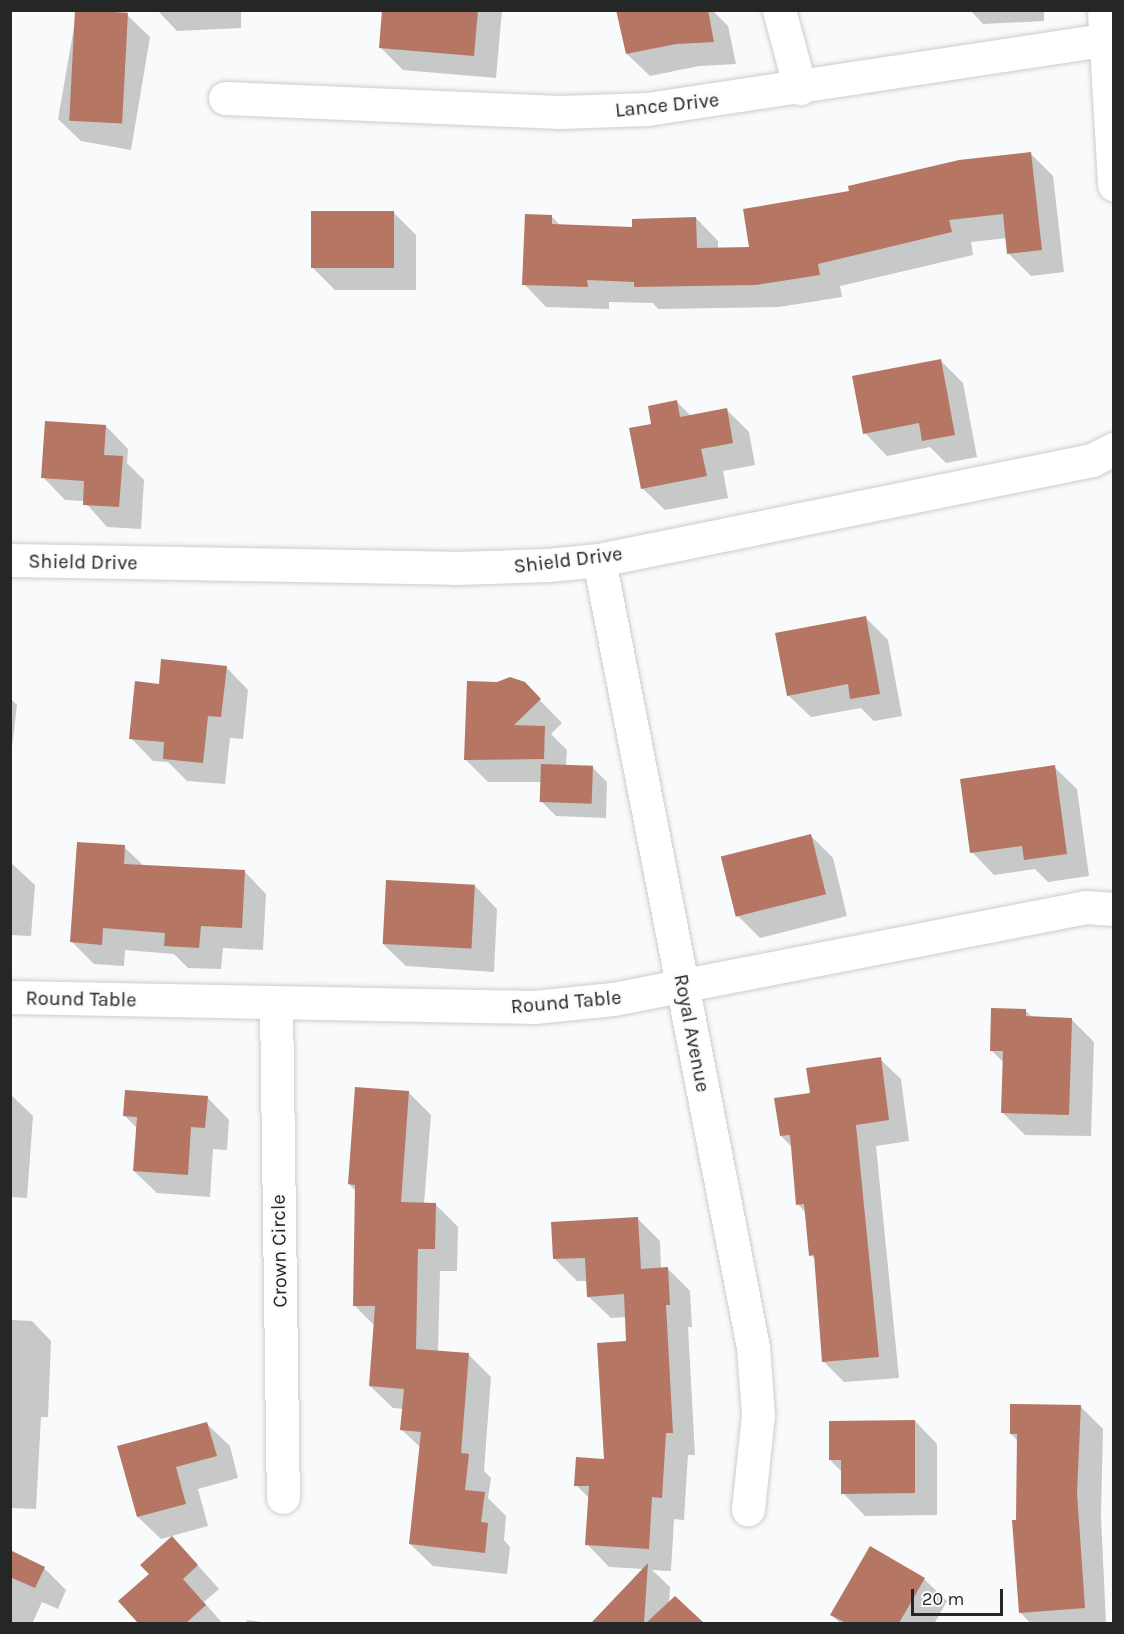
<!DOCTYPE html>
<html>
<head>
<meta charset="utf-8">
<style>
  body { margin:0 }
  #map { position:relative; width:1124px; height:1634px; overflow:hidden; background:#f9fafb; font-family:Karla,sans-serif }
  div>[style] { position:absolute }
  .shadow>* { inset:0; background:#0003 }
  .building>* { inset:0; background:#b57763; transform-origin:0 0 }
  .roads { filter:drop-shadow(0 0 2px #cccdce) drop-shadow(0 0 2px #cccdce) }
  .street>* { height:33px; margin:-16.5px; padding:0 16.5px; transform-origin:16.5px; border-radius:16.5px; background:#fff }
  span { translate:-50% -50%; white-space:nowrap; text-align:center; line-height:1.15; -webkit-text-stroke:4.5px #f9fafb; paint-order:stroke }
  .street-label { font-size:20px; color:#252626 }
  .frame { position:absolute; inset:0; border:12px solid #252626; pointer-events:none }
  .scale { position:absolute; left:911px; top:1589px; width:92px; height:27px; box-sizing:border-box; border:3px solid #252626; border-top:0; padding-left:8px; font-size:18px; line-height:21px; white-space:nowrap; color:#252626; -webkit-text-stroke:4px #f9fafb; paint-order:stroke }
</style>
</head>
<body>
<div id="map">
  <div class="shadow">
    <div style="clip-path:polygon(77px 10px,127px 15px,150px 37px,131px 150px,81px 141px,58px 119px)"></div>
    <div style="clip-path:polygon(157px 10px,241px 10px,241px 28px,177px 31px)"></div>
    <div style="clip-path:polygon(383px 10px,502px 10px,496px 78px,403px 70px,380px 47px)"></div>
    <div style="clip-path:polygon(618px 10px,712px 10px,728px 26px,736px 64px,699px 66px,650px 76px,627px 54px)"></div>
    <div style="clip-path:polygon(970px 10px,1044px 10px,1044px 21px,983px 24px)"></div>
    <div style="clip-path:polygon(1030px 153px,1053px 176px,1064px 272px,1031px 276px,1009px 254px,1007px 238px,971px 242px,973px 255px,840px 286px,842px 297px,779px 307px,658px 309px,653px 303px,609px 302px,609px 309px,546px 307px,524px 284px,551px 216px,561px 226px,634px 229px,696px 218px,718px 241px,718px 249px,751px 248px,851px 192px)"></div>
    <div style="clip-path:polygon(393px 212px,416px 235px,416px 290px,335px 290px,312px 267px)"></div>
    <div style="clip-path:polygon(940px 360px,963px 383px,977px 457px,946px 463px,930px 447px,887px 456px,865px 433px)"></div>
    <div style="clip-path:polygon(677px 402px,691px 416px,726px 409px,749px 432px,755px 465px,723px 471px,728px 498px,665px 510px,642px 488px,653px 425px)"></div>
    <div style="clip-path:polygon(106px 426px,128px 449px,127px 463px,144px 480px,141px 529px,107px 527px,84px 501px,65px 500px,43px 477px)"></div>
    <div style="clip-path:polygon(865px 617px,888px 640px,902px 716px,874px 721px,861px 708px,811px 717px,788px 695px)"></div>
    <div style="clip-path:polygon(226px 667px,248px 690px,243px 739px,230px 738px,225px 784px,187px 781px,168px 762px,153px 761px,131px 738px,161px 685px)"></div>
    <div style="clip-path:polygon(524px 684px,562px 723px,551px 734px,567px 750px,566px 766px,592px 767px,607px 782px,606px 818px,556px 816px,541px 801px,542px 782px,488px 782px,465px 759px)"></div>
    <div style="clip-path:polygon(10px 698px,17px 705px,11px 755px,10px 755px)"></div>
    <div style="clip-path:polygon(1054px 767px,1077px 789px,1089px 876px,1048px 882px,1035px 869px,994px 875px,972px 852px)"></div>
    <div style="clip-path:polygon(811px 836px,833px 858px,847px 916px,760px 938px,737px 915px)"></div>
    <div style="clip-path:polygon(124px 847px,144px 866px,244px 871px,266px 894px,263px 950px,223px 948px,221px 969px,188px 968px,174px 954px,125px 950px,124px 966px,94px 964px,71px 941px)"></div>
    <div style="clip-path:polygon(10px 862px,35px 885px,31px 936px,10px 935px)"></div>
    <div style="clip-path:polygon(475px 886px,497px 909px,494px 972px,406px 966px,383px 944px)"></div>
    <div style="clip-path:polygon(1026px 1011px,1033px 1018px,1071px 1019px,1094px 1042px,1091px 1136px,1025px 1135px,1003px 1113px,1004px 1063px,991px 1050px)"></div>
    <div style="clip-path:polygon(880px 1059px,901px 1079px,909px 1141px,876px 1146px,899px 1378px,844px 1382px,823px 1361px,816px 1260px,811px 1255px,807px 1214px,798px 1204px,792px 1147px,781px 1136px)"></div>
    <div style="clip-path:polygon(408px 1092px,431px 1115px,424px 1204px,435px 1204px,458px 1227px,457px 1271px,440px 1271px,438px 1352px,468px 1354px,491px 1377px,484px 1471px,491px 1478px,488px 1498px,506px 1516px,504px 1540px,510px 1547px,507px 1574px,433px 1566px,410px 1544px,421px 1448px,402px 1430px,404px 1409px,393px 1408px,370px 1386px,375px 1326px,354px 1305px,356px 1191px,349px 1184px)"></div>
    <div style="clip-path:polygon(10px 1094px,33px 1116px,27px 1198px,10px 1197px)"></div>
    <div style="clip-path:polygon(207px 1097px,229px 1120px,227px 1150px,213px 1149px,210px 1197px,157px 1193px,134px 1171px,137px 1128px,125px 1116px)"></div>
    <div style="clip-path:polygon(638px 1219px,660px 1241px,661px 1269px,668px 1269px,690px 1291px,692px 1327px,688px 1327px,695px 1455px,688px 1455px,684px 1520px,674px 1519px,671px 1571px,652px 1570px,670px 1587px,669px 1604px,675px 1598px,701px 1624px,594px 1622px,644px 1569px,609px 1567px,587px 1544px,590px 1499px,576px 1485px,606px 1461px,627px 1342px,627px 1317px,611px 1318px,588px 1296px,588px 1281px,577px 1281px,555px 1259px)"></div>
    <div style="clip-path:polygon(10px 1320px,32px 1321px,51px 1341px,48px 1417px,41px 1417px,36px 1509px,10px 1508px)"></div>
    <div style="clip-path:polygon(1081px 1407px,1103px 1429px,1101px 1516px,1106px 1624px,1031px 1624px,1020px 1612px,1018px 1441px,1011px 1434px)"></div>
    <div style="clip-path:polygon(915px 1421px,937px 1444px,937px 1515px,865px 1516px,843px 1493px,842px 1472px,830px 1460px)"></div>
    <div style="clip-path:polygon(207px 1424px,230px 1446px,238px 1478px,198px 1489px,208px 1526px,161px 1539px,138px 1517px)"></div>
    <div style="clip-path:polygon(10px 1552px,44px 1568px,66px 1590px,58px 1609px,42px 1602px,32px 1624px,10px 1624px)"></div>
    <div style="clip-path:polygon(194px 1561px,219px 1589px,204px 1602px,223px 1624px,140px 1624px,121px 1601px,151px 1574px)"></div>
    <div style="clip-path:polygon(924px 1579px,947px 1601px,934px 1624px,841px 1624px,832px 1615px)"></div>
    <div style="clip-path:polygon(247px 1620px,277px 1624px,246px 1624px)"></div>
  </div>
  <div class="building">
    <div style="left:75px;top:10px;width:53px;height:111px;rotate:3deg"></div>
    <div style="clip-path:polygon(382px 10px,478px 10px,474px 56px,379px 48px)"></div>
    <div style="clip-path:polygon(616px 10px,708px 10px,714px 42px,676px 44px,626px 54px)"></div>
    <div style="clip-path:polygon(1031px 152px,1042px 250px,1007px 254px,1003px 214px,949px 220px,952px 232px,818px 264px,820px 275px,756px 285px,634px 287px,634px 282px,587px 280px,588px 287px,522px 285px,525px 214px,552px 215px,552px 224px,632px 227px,632px 219px,696px 217px,697px 248px,749px 247px,743px 209px,849px 191px,848px 186px,959px 160px)"></div>
    <div style="left:311px;top:211px;width:83px;height:57px"></div>
    <div style="clip-path:polygon(941px 359px,955px 435px,922px 441px,919px 423px,863px 434px,852px 376px)"></div>
    <div style="clip-path:polygon(677px 400px,680px 417px,727px 408px,733px 443px,701px 449px,707px 476px,641px 489px,629px 428px,651px 424px,648px 406px)"></div>
    <div style="clip-path:polygon(45px 421px,106px 425px,104px 455px,123px 456px,119px 507px,83px 505px,84px 481px,41px 478px)"></div>
    <div style="clip-path:polygon(866px 616px,880px 694px,850px 699px,848px 684px,787px 696px,775px 633px)"></div>
    <div style="clip-path:polygon(161px 659px,227px 666px,221px 717px,208px 716px,203px 763px,163px 759px,164px 742px,129px 739px,135px 681px,159px 684px)"></div>
    <div style="clip-path:polygon(510px 677px,525px 682px,541px 699px,514px 725px,545px 726px,544px 759px,464px 760px,467px 681px,497px 682px)"></div>
    <div style="left:541px;top:764px;width:52px;height:38px;rotate:2deg"></div>
    <div style="clip-path:polygon(1055px 765px,1067px 854px,1024px 860px,1022px 846px,970px 853px,960px 779px)"></div>
    <div style="left:811px;top:834px;width:62px;height:93px;rotate:76deg"></div>
    <div style="clip-path:polygon(77px 842px,125px 845px,124px 864px,245px 870px,242px 928px,201px 926px,199px 948px,164px 946px,165px 933px,103px 928px,102px 945px,70px 942px)"></div>
    <div style="left:386px;top:880px;width:89px;height:64px;rotate:3deg"></div>
    <div style="clip-path:polygon(991px 1008px,1026px 1009px,1026px 1016px,1072px 1018px,1069px 1115px,1001px 1113px,1003px 1051px,990px 1051px)"></div>
    <div style="clip-path:polygon(881px 1057px,889px 1120px,856px 1125px,879px 1357px,822px 1362px,814px 1255px,809px 1256px,804px 1204px,796px 1205px,790px 1135px,780px 1136px,774px 1098px,810px 1093px,806px 1068px)"></div>
    <div style="clip-path:polygon(355px 1087px,409px 1091px,401px 1202px,436px 1203px,435px 1249px,418px 1249px,416px 1349px,469px 1353px,461px 1453px,469px 1454px,465px 1490px,485px 1492px,481px 1522px,488px 1523px,485px 1553px,409px 1544px,421px 1432px,400px 1430px,404px 1389px,369px 1386px,375px 1306px,353px 1306px,355px 1185px,348px 1184px)"></div>
    <div style="clip-path:polygon(125px 1090px,208px 1096px,205px 1128px,191px 1127px,188px 1175px,133px 1171px,137px 1117px,123px 1116px)"></div>
    <div style="clip-path:polygon(638px 1217px,641px 1269px,668px 1267px,670px 1305px,666px 1305px,673px 1433px,666px 1433px,662px 1498px,652px 1497px,649px 1549px,585px 1545px,589px 1486px,574px 1486px,576px 1457px,604px 1459px,597px 1343px,626px 1341px,624px 1294px,587px 1297px,585px 1258px,553px 1259px,551px 1222px)"></div>
    <div style="clip-path:polygon(1010px 1404px,1081px 1405px,1077px 1493px,1085px 1608px,1019px 1613px,1012px 1520px,1016px 1520px,1017px 1434px,1010px 1434px)"></div>
    <div style="clip-path:polygon(915px 1420px,915px 1493px,841px 1494px,841px 1460px,829px 1460px,829px 1421px)"></div>
    <div style="clip-path:polygon(207px 1422px,217px 1456px,176px 1467px,186px 1504px,137px 1517px,117px 1446px)"></div>
    <div style="clip-path:polygon(172px 1536px,198px 1565px,183px 1579px,206px 1605px,186px 1623px,138px 1623px,118px 1601px,149px 1574px,140px 1565px)"></div>
    <div style="clip-path:polygon(870px 1546px,925px 1578px,899px 1623px,846px 1623px,830px 1615px)"></div>
    <div style="clip-path:polygon(10px 1550px,45px 1567px,35px 1588px,10px 1577px)"></div>
    <div style="clip-path:polygon(648px 1563px,644px 1623px,591px 1623px)"></div>
    <div style="clip-path:polygon(675px 1596px,704px 1623px,646px 1623px)"></div>
  </div>
  <div class="roads">
    <div class="street">
      <div style="left:779px;top:10px;width:81px;rotate:74.9deg"></div>
      <div style="left:1104px;top:10px;width:175px;rotate:86.7deg"></div>
      <div style="left:225px;top:98px;width:335px;rotate:2.4deg"></div>
      <div style="left:560px;top:112px;width:87px;rotate:-2deg"></div>
      <div style="left:647px;top:109px;width:463px;rotate:-8.6deg"></div>
      <div style="left:10px;top:560px;width:444px;rotate:1deg"></div>
      <div style="left:454px;top:568px;width:94px;rotate:-1.8deg"></div>
      <div style="left:548px;top:565px;width:51px;rotate:-5.6deg"></div>
      <div style="left:599px;top:560px;width:503px;rotate:-11.47deg"></div>
      <div style="left:1092px;top:460px;width:25px;rotate:-27deg"></div>
      <div style="left:599px;top:560px;width:802px;rotate:78.93deg"></div>
      <div style="left:753px;top:1347px;width:68px;rotate:85.8deg"></div>
      <div style="left:758px;top:1415px;width:95px;rotate:96.1deg"></div>
      <div style="left:10px;top:997px;width:524px;rotate:1.09deg"></div>
      <div style="left:534px;top:1007px;width:79px;rotate:-5.8deg"></div>
      <div style="left:613px;top:999px;width:482px;rotate:-11deg"></div>
      <div style="left:1086px;top:907px;width:28px;rotate:4deg"></div>
      <div style="left:276px;top:1004px;width:493px;rotate:89.2deg"></div>
    </div>
  </div>
  <div class="street-label">
    <span style="left:667px;top:105px;rotate:-6deg">Lance Drive</span>
    <span style="left:568px;top:560px;rotate:-7deg">Shield Drive</span>
    <span style="left:83px;top:562px;rotate:1deg">Shield Drive</span>
    <span style="left:81px;top:999px;rotate:1deg">Round Table</span>
    <span style="left:566px;top:1002px;rotate:-5deg">Round Table</span>
    <span style="left:692px;top:1033px;rotate:79deg">Royal Avenue</span>
    <span style="left:279px;top:1251px;rotate:-91deg">Crown Circle</span>
  </div>
  <div class="frame"></div>
  <div class="scale">20 m</div>
</div>
</body>
</html>
